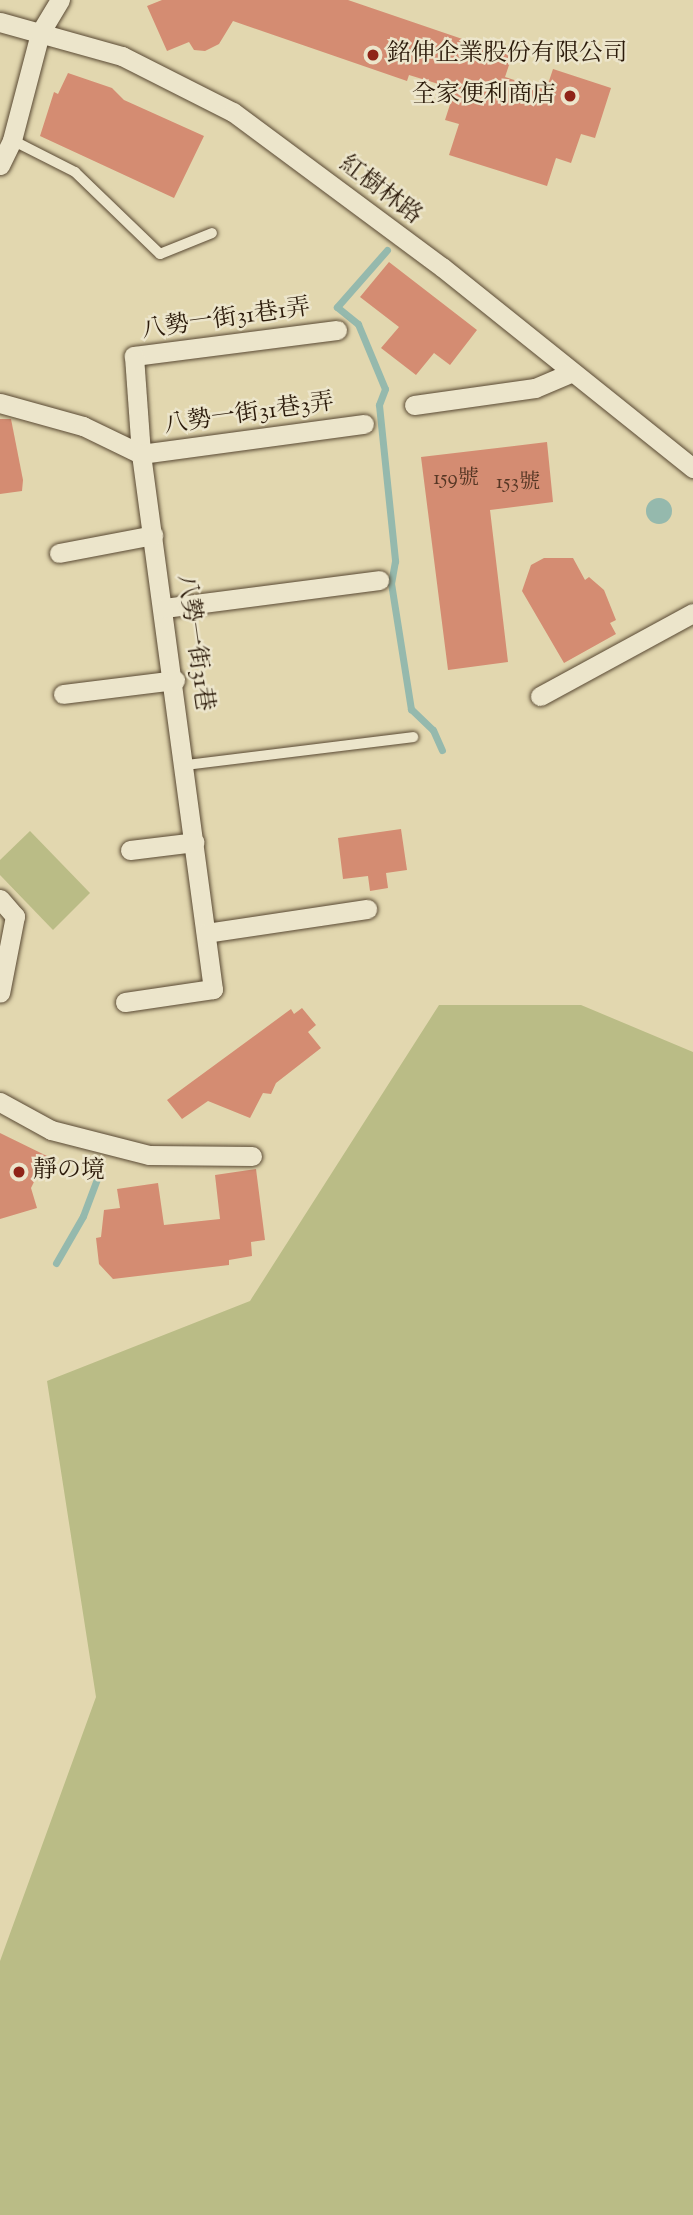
<!DOCTYPE html>
<html>
<head>
<meta charset="utf-8">
<style>
  body { margin:0 }
  #map { position:relative; width:693px; height:2215px; overflow:hidden; background:#e2d7af; font-family:"Sorts Mill Goudy","Noto Serif TC","Noto Serif JP",serif }
  div>[style] { position:absolute }
  .green>* { inset:0; background:#babc86 }
  .water>* { inset:0; background:#95b9ad }
  .round { border-radius:50% }
  .stream>* { height:7px; margin:-3.5px; padding:0 3.5px; transform-origin:3.5px; border-radius:3.5px; background:#95b9ad }
  .building>* { inset:0; background:#d48c72 }
  .roads { filter:drop-shadow(0 0 2px #594933) drop-shadow(0 0 2px #594933) }
  .service>* { height:10px; margin:-5px; padding:0 5px; transform-origin:5px; border-radius:5px; background:#ece5cb }
  .minor>* { height:19px; margin:-9.5px; padding:0 9.5px; transform-origin:9.5px; border-radius:9.5px; background:#ece5cb }
  .dots>* { width:19px; height:19px; translate:-50% -50%; box-sizing:border-box; border:4px solid #ece5cb; border-radius:50% }
  span { translate:-50% -50%; white-space:nowrap; text-align:center; line-height:1.15; -webkit-text-stroke:5px #ece5cb; paint-order:stroke }
  .number-label { font-size:21px; color:#553624 }
  .number-label span { -webkit-text-stroke-width:0 }
  .poi-label { font-size:24px; color:#2b1a0a }
  .left { translate:0 -50%; text-align:left }
  .right { translate:-100% -50%; text-align:right }
  .street-label { font-size:24px; color:#2b1a0a }
</style>
</head>
<body>
<div id="map">
  <div class="green">
    <div style="clip-path:polygon(30px 831px,90px 893px,53px 930px,0 875px,0 860px)"></div>
    <div style="clip-path:polygon(439px 1005px,581px 1005px,693px 1052px,693px 2215px,0 2215px,0 1961px,96px 1697px,47px 1381px,250px 1301px)"></div>
  </div>
  <div class="water">
    <div class="round" style="left:646px;top:498px;width:26px;height:26px"></div>
  </div>
  <div class="stream">
    <div style="left:387px;top:250px;width:76px;rotate:131.3deg"></div>
    <div style="left:337px;top:307px;width:27px;rotate:39deg"></div>
    <div style="left:358px;top:324px;width:70px;rotate:67.4deg"></div>
    <div style="left:385px;top:389px;width:17px;rotate:111deg"></div>
    <div style="left:379px;top:405px;width:157px;rotate:84.1deg"></div>
    <div style="left:395px;top:561px;width:22px;rotate:100deg"></div>
    <div style="left:391px;top:583px;width:128px;rotate:81deg"></div>
    <div style="left:411px;top:709px;width:30px;rotate:44deg"></div>
    <div style="left:433px;top:730px;width:22px;rotate:66deg"></div>
    <div style="left:56px;top:1263px;width:54px;rotate:-60.1deg"></div>
    <div style="left:83px;top:1216px;width:48px;rotate:-69.3deg"></div>
  </div>
  <div class="building">
    <div style="clip-path:polygon(162px 0,348px 0,512px 56px,505px 77px,546px 90px,553px 69px,611px 88px,595px 138px,581px 134px,571px 163px,556px 158px,547px 186px,449px 155px,459px 124px,445px 120px,455px 89px,409px 75px,407px 81px,233px 21px,219px 44px,205px 51px,194px 50px,189px 42px,167px 51px,147px 6px)"></div>
    <div style="clip-path:polygon(68px 73px,112px 88px,124px 100px,204px 136px,174px 198px,40px 136px,54px 92px,58px 94px)"></div>
    <div style="clip-path:polygon(389px 262px,477px 330px,450px 365px,434px 353px,416px 375px,381px 348px,399px 327px,360px 297px)"></div>
    <div style="clip-path:polygon(0 419px,11px 419px,23px 480px,22px 491px,0 494px)"></div>
    <div style="clip-path:polygon(547px 442px,553px 502px,490px 510px,508px 662px,448px 670px,421px 457px)"></div>
    <div style="clip-path:polygon(544px 558px,573px 558px,585px 580px,589px 577px,604px 590px,616px 620px,610px 623px,616px 634px,564px 663px,522px 591px,531px 565px)"></div>
    <div style="clip-path:polygon(401px 829px,407px 870px,386px 873px,388px 888px,370px 891px,368px 876px,343px 879px,338px 838px)"></div>
    <div style="clip-path:polygon(302px 1008px,316px 1025px,308px 1032px,321px 1048px,276px 1083px,271px 1094px,263px 1093px,250px 1118px,208px 1101px,182px 1119px,167px 1100px,291px 1009px,294px 1014px)"></div>
    <div style="clip-path:polygon(0 1133px,47px 1156px,31px 1188px,37px 1208px,0 1219px)"></div>
    <div style="clip-path:polygon(256px 1169px,265px 1240px,251px 1242px,252px 1256px,229px 1260px,229px 1265px,113px 1279px,99px 1264px,96px 1238px,101px 1237px,104px 1210px,120px 1208px,117px 1189px,158px 1183px,164px 1225px,220px 1219px,215px 1175px)"></div>
  </div>
  <div class="roads">
    <div class="service">
      <div style="left:12px;top:140px;width:71px;rotate:26.9deg"></div>
      <div style="left:75px;top:172px;width:118px;rotate:44deg"></div>
      <div style="left:160px;top:254px;width:56px;rotate:-22deg"></div>
      <div style="left:186px;top:765px;width:229px;rotate:-7deg"></div>
    </div>
    <div class="minor">
      <div style="left:0;top:22px;width:127px;rotate:15.6deg"></div>
      <div style="left:122px;top:56px;width:124px;rotate:26.8deg"></div>
      <div style="left:233px;top:112px;width:260px;rotate:36.6deg"></div>
      <div style="left:442px;top:267px;width:322px;rotate:38.7deg"></div>
      <div style="left:0;top:165px;width:28px;rotate:-64deg"></div>
      <div style="left:12px;top:140px;width:111px;rotate:-75.3deg"></div>
      <div style="left:40px;top:33px;width:39px;rotate:-59deg"></div>
      <div style="left:337px;top:330px;width:205px;rotate:172.7deg"></div>
      <div style="left:134px;top:356px;width:98px;rotate:85.9deg"></div>
      <div style="left:141px;top:454px;width:225px;rotate:-7.7deg"></div>
      <div style="left:0;top:403px;width:86px;rotate:15.5deg"></div>
      <div style="left:83px;top:426px;width:64px;rotate:25.8deg"></div>
      <div style="left:141px;top:454px;width:540px;rotate:82.34deg"></div>
      <div style="left:213px;top:989px;width:89px;rotate:171.6deg"></div>
      <div style="left:414px;top:405px;width:122px;rotate:-8deg"></div>
      <div style="left:535px;top:388px;width:39px;rotate:-23deg"></div>
      <div style="left:59px;top:553px;width:96px;rotate:-10.8deg"></div>
      <div style="left:164px;top:608px;width:217px;rotate:-7.4deg"></div>
      <div style="left:63px;top:694px;width:113px;rotate:-7.1deg"></div>
      <div style="left:540px;top:696px;width:174px;rotate:-28.5deg"></div>
      <div style="left:130px;top:850px;width:65px;rotate:-7deg"></div>
      <div style="left:0;top:899px;width:23px;rotate:49deg"></div>
      <div style="left:15px;top:916px;width:78px;rotate:101deg"></div>
      <div style="left:206px;top:933px;width:163px;rotate:-8.5deg"></div>
      <div style="left:0;top:1102px;width:58px;rotate:28.8deg"></div>
      <div style="left:51px;top:1130px;width:101px;rotate:14.3deg"></div>
      <div style="left:149px;top:1155px;width:103px;rotate:0.6deg"></div>
    </div>
  </div>
  <div class="dots">
    <div style="left:373px;top:55px;background:#8f2418"></div>
    <div style="left:570px;top:96px;background:#8f2418"></div>
    <div style="left:19px;top:1172px;background:#8f2418"></div>
  </div>
  <div class="number-label">
    <span style="left:456px;top:479px">159號</span>
    <span style="left:518px;top:483px">153號</span>
  </div>
  <div class="poi-label">
    <span class="left" style="left:387px;top:55px">銘伸企業股份有限公司</span>
    <span class="right" style="left:556px;top:96px">全家便利商店</span>
    <span class="left" style="left:33px;top:1172px">靜の境</span>
  </div>
  <div class="street-label">
    <span style="left:380px;top:191px;rotate:37deg">紅樹林路</span>
    <span style="left:226px;top:320px;rotate:-8deg">八勢一街31巷1弄</span>
    <span style="left:249px;top:415px;rotate:-8deg">八勢一街31巷3弄</span>
    <span style="left:194px;top:643px;rotate:82deg">八勢一街31巷</span>
  </div>
</div>
</body>
</html>
